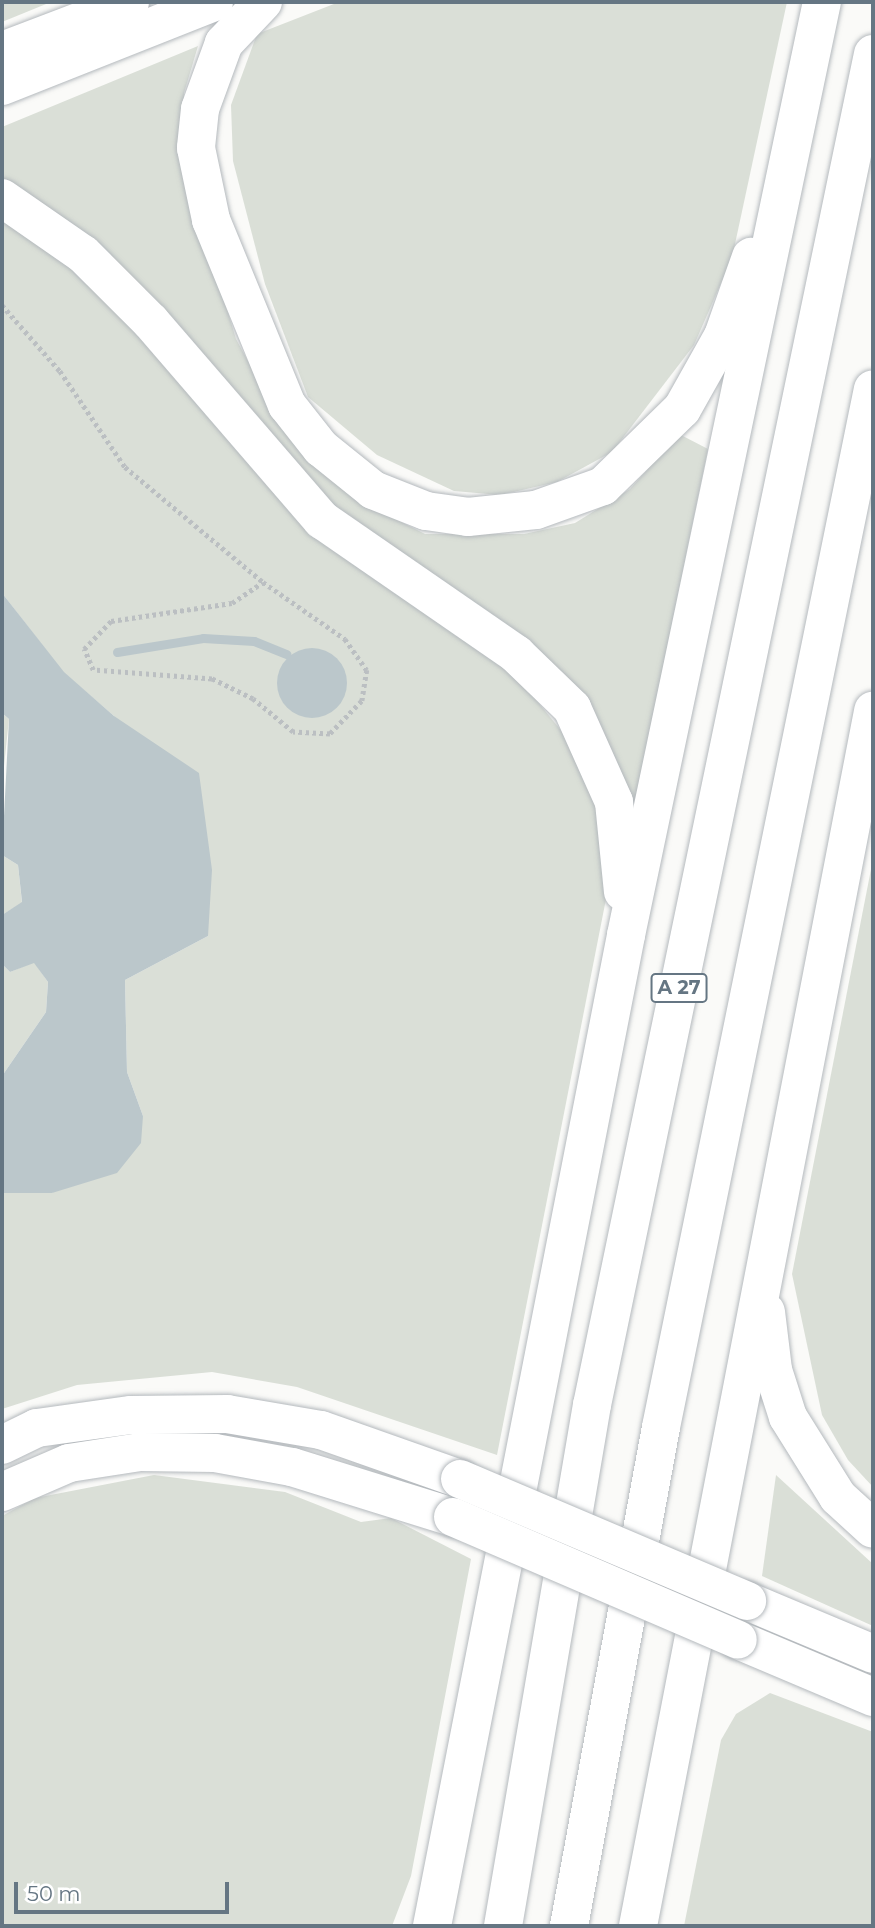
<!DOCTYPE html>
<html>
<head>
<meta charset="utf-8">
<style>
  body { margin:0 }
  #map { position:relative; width:875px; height:1928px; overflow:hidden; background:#fafaf8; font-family:Montserrat,sans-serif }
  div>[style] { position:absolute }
  .green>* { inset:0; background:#dadfd7 }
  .water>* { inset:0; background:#bbc7cb }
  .round { border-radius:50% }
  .stream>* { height:9px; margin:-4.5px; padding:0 4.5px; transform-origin:4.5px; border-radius:4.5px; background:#bbc7cb }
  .path>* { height:4.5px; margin-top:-2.25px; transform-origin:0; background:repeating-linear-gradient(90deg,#bbbfc2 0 3.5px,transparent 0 7px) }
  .roads { filter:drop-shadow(0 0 2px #b4b9bd) drop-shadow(0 0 2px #b4b9bd) }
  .trunk>* { height:38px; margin:-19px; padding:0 19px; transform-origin:19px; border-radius:19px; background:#fff }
  .motorway>* { height:38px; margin:-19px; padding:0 19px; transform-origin:19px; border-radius:19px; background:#fff }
  .bridges { filter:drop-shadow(0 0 2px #b4b9bd) drop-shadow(0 0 2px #b4b9bd) }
  .motorway-bridge>* { height:38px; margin:-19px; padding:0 19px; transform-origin:19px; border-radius:19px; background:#fff }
  span { translate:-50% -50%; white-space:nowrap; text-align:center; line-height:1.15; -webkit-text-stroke:7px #fff; paint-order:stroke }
  .shield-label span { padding:2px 5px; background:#fff; border:2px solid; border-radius:5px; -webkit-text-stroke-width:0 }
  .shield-label { font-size:19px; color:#657683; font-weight:700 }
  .frame { position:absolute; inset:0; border:4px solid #657683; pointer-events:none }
  .scale { position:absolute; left:14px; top:1882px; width:215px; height:32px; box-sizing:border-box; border:4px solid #657683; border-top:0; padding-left:9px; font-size:21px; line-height:24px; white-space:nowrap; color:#657683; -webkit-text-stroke:5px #fff; paint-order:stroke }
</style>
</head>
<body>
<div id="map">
  <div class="green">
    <div style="clip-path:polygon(2px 2px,51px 2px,2px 22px)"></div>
    <div style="clip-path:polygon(339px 2px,787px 2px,732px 258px,694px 345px,612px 452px,557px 482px,500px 495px,454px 491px,377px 455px,308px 397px,265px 284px,233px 161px,231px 105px,257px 34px)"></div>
    <div style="clip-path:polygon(198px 46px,184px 93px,183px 162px,236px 339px,288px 435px,364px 503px,425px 534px,524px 534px,575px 523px,630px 489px,679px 434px,708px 449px,633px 813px,611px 760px,358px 528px,2px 184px,2px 127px)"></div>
    <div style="clip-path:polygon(2px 213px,76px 266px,520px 680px,572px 744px,604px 828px,606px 899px,497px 1455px,297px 1387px,212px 1372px,77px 1385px,2px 1409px,2px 1193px,52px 1193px,143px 1116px,127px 1072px,125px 980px,208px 936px,114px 716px,63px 672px,2px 593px)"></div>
    <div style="clip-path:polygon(2px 713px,9px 719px,2px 785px)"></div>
    <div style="clip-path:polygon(2px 855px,18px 865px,22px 903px,2px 915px)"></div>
    <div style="clip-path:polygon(873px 859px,873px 1487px,848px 1460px,822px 1415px,792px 1274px)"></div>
    <div style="clip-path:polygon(34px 962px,48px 982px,46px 1012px,2px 1076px,2px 964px,10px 972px)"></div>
    <div style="clip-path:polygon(154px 1475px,285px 1492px,361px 1522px,391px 1518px,471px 1559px,411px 1876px,392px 1926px,2px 1926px,2px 1516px,35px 1498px)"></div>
    <div style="clip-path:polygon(776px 1475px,873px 1564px,873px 1626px,762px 1576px)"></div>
    <div style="clip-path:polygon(770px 1693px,873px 1732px,873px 1926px,684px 1926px,721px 1740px,736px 1714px)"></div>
  </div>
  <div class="water">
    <div style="clip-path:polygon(2px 593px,64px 672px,114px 716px,199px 773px,212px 870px,208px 936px,125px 980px,127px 1072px,143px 1116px,141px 1143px,117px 1173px,52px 1193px,2px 1193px,2px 1076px,46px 1012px,48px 982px,34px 963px,10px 972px,2px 964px,2px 915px,22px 902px,18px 865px,2px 855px,9px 719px,2px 713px)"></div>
    <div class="round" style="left:277px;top:648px;width:70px;height:70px"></div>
  </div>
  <div class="stream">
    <div style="left:117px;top:652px;width:87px;rotate:-9.2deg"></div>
    <div style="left:203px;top:638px;width:51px;rotate:3.4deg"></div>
    <div style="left:254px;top:641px;width:35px;rotate:22deg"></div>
  </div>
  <div class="path">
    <div style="left:2px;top:305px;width:88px;rotate:48.7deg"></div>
    <div style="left:60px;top:371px;width:116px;rotate:55.9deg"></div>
    <div style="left:125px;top:467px;width:180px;rotate:39.8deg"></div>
    <div style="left:263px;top:582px;width:100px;rotate:34.8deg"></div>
    <div style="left:345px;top:639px;width:38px;rotate:55deg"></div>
    <div style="left:367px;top:670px;width:31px;rotate:99deg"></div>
    <div style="left:362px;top:701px;width:46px;rotate:134.1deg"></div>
    <div style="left:330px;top:734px;width:37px;rotate:-177deg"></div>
    <div style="left:293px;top:732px;width:52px;rotate:-140.5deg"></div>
    <div style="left:253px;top:699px;width:46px;rotate:-154deg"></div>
    <div style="left:212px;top:679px;width:119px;rotate:-175.7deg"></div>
    <div style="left:93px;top:670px;width:23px;rotate:-113deg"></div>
    <div style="left:84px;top:649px;width:39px;rotate:-46deg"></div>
    <div style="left:111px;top:621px;width:122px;rotate:-8.5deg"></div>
    <div style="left:232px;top:603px;width:37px;rotate:-34deg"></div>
  </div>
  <div class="roads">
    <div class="trunk">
      <div style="left:2px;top:51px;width:137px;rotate:-20.9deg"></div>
      <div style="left:2px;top:86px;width:228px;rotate:-21.6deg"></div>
    </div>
    <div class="motorway">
      <div style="left:263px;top:2px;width:57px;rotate:133.6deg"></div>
      <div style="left:224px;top:43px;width:70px;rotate:110deg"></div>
      <div style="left:200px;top:109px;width:39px;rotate:96deg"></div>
      <div style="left:196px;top:148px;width:74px;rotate:78.2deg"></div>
      <div style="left:211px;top:220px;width:200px;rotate:67.7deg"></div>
      <div style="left:287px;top:405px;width:55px;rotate:51.7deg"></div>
      <div style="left:321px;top:448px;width:67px;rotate:38.9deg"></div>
      <div style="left:373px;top:490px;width:57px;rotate:21.6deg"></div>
      <div style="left:426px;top:511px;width:42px;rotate:8.1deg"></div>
      <div style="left:468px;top:517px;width:68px;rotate:-5.9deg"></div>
      <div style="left:536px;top:510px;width:71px;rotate:-19.7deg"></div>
      <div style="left:603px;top:486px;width:110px;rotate:-44.3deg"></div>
      <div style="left:682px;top:409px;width:84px;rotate:-60.7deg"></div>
      <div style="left:723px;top:336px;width:84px;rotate:-70.5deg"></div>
      <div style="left:2px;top:198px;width:98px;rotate:34.7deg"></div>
      <div style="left:83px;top:254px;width:96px;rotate:45deg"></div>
      <div style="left:151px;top:322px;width:262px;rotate:49.2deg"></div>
      <div style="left:322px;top:520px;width:236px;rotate:34.6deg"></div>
      <div style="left:516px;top:654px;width:78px;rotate:44deg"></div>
      <div style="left:572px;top:708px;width:103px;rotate:65.9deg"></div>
      <div style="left:614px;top:802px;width:90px;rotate:84.3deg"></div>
      <div style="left:766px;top:1312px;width:58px;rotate:83.1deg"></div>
      <div style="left:773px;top:1370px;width:49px;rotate:72.3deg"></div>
      <div style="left:788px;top:1417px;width:94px;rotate:58deg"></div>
      <div style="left:838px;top:1497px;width:47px;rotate:42.4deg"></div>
      <div style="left:2px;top:1445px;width:39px;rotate:-26deg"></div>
      <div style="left:37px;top:1428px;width:95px;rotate:-7.9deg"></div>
      <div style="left:131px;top:1415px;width:96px;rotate:-0.6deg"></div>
      <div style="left:227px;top:1414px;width:95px;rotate:9.7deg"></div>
      <div style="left:321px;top:1430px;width:147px;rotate:19.4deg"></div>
      <div style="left:2px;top:1492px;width:73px;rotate:-23.4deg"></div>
      <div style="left:69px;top:1463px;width:72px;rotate:-8.8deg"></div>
      <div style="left:140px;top:1452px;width:75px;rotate:0.8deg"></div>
      <div style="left:215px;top:1453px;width:78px;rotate:10.3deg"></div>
      <div style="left:292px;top:1467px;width:169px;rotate:17.3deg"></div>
      <div style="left:747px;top:1601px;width:137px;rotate:22.8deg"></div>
      <div style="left:738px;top:1640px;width:147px;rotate:22.9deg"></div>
      <div style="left:432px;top:1926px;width:1010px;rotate:-78.92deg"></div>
      <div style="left:626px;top:935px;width:953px;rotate:-78.14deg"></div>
      <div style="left:503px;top:1926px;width:529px;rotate:-80.31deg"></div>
      <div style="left:592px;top:1405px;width:1380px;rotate:-78.25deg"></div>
      <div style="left:569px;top:1926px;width:507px;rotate:-79.55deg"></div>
      <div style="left:661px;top:1427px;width:1059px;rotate:-78.46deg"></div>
      <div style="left:638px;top:1926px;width:1238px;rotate:-79.05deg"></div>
    </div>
  </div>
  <div class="bridges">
    <div class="motorway-bridge">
      <div style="left:460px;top:1479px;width:312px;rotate:23deg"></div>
      <div style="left:453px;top:1517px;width:310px;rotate:23.3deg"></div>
    </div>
  </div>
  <div class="shield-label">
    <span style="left:679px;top:988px">A 27</span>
  </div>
  <div class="frame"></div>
  <div class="scale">50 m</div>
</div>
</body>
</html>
